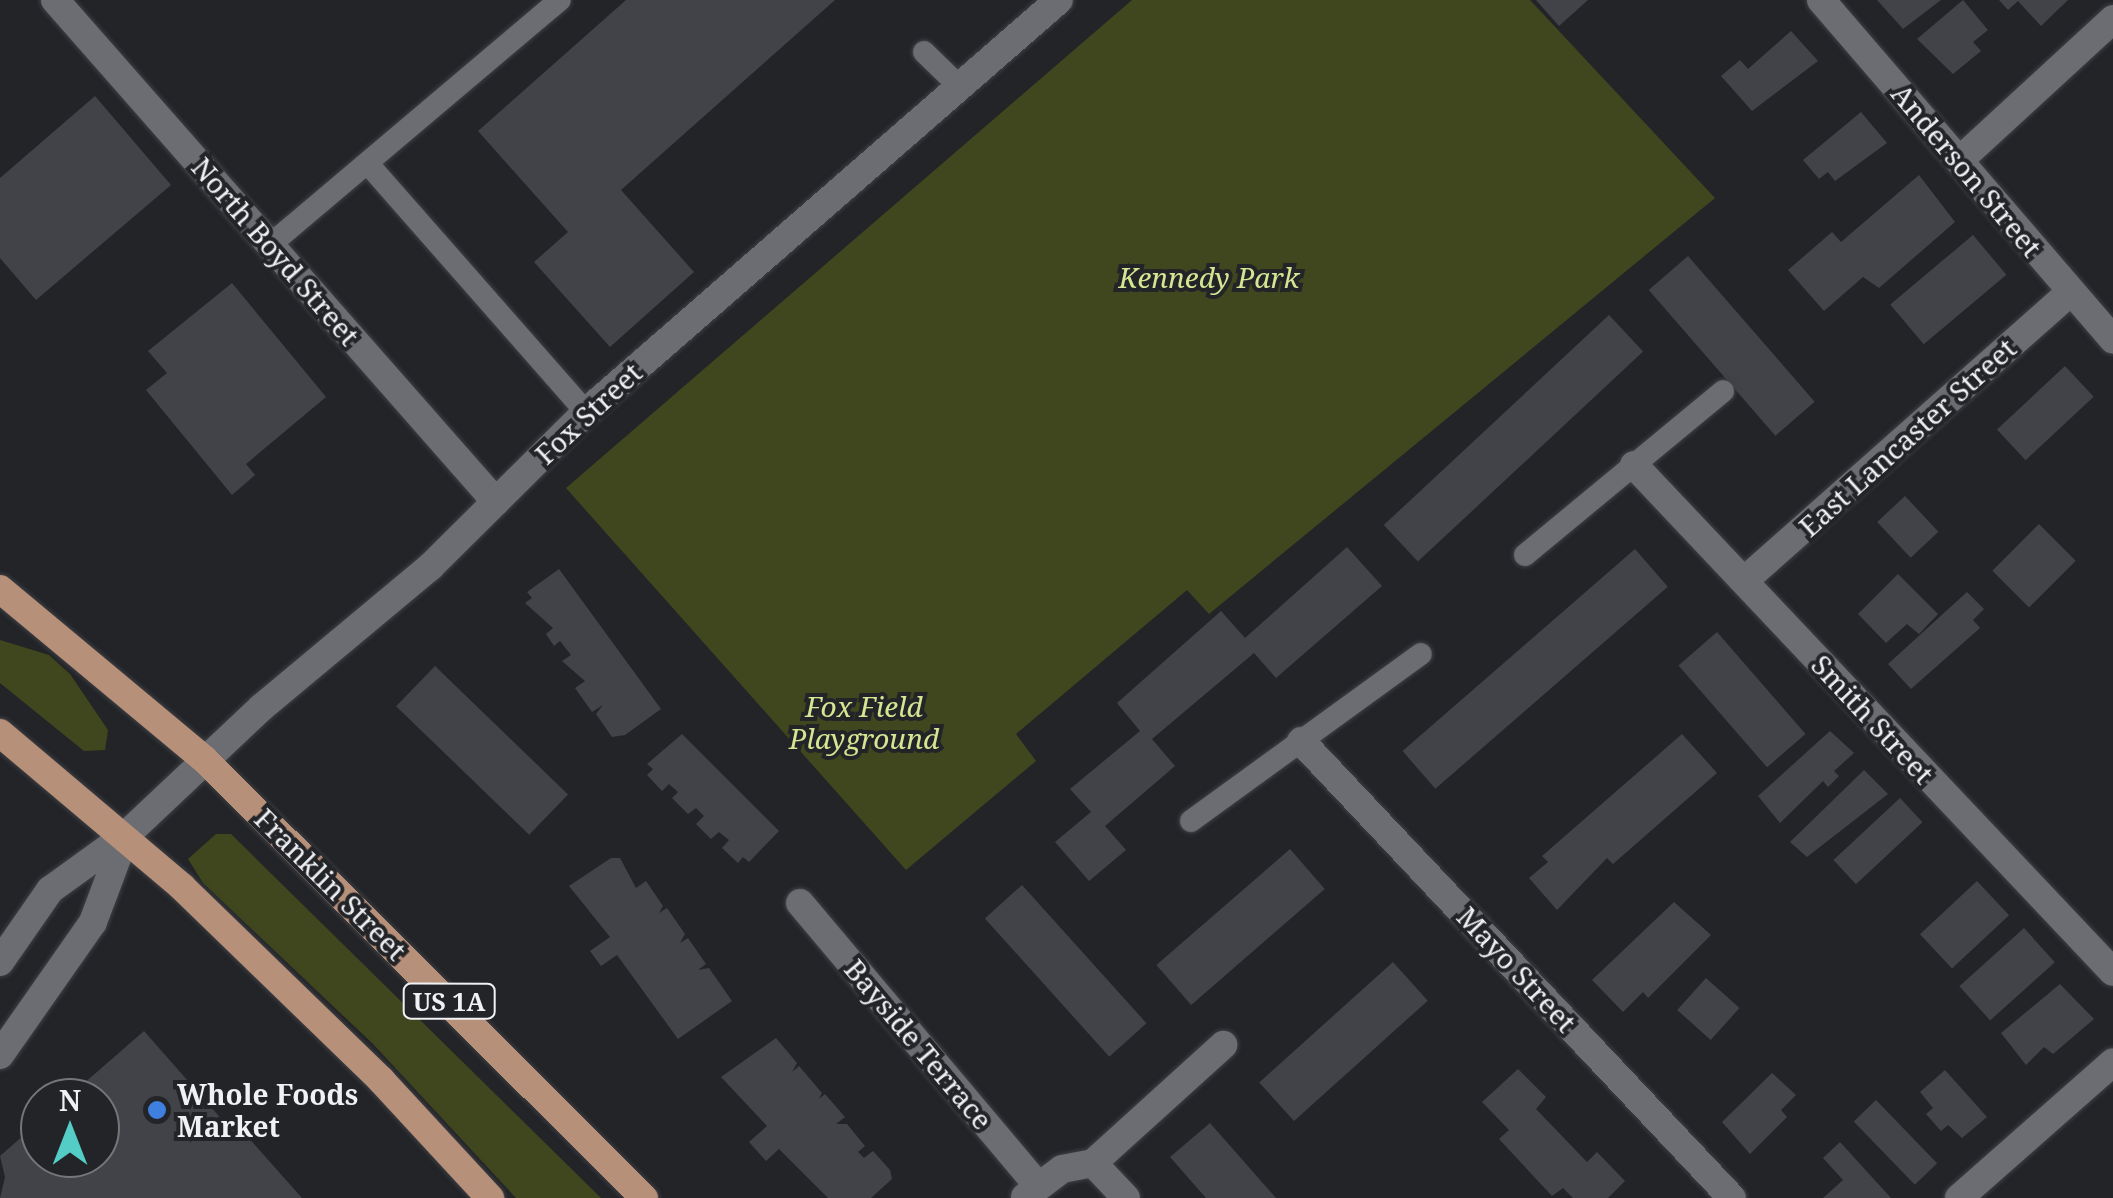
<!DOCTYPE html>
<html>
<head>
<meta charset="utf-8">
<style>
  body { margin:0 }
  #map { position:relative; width:2113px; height:1198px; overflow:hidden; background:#232428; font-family:"Noto Serif",serif }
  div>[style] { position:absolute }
  .green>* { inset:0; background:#40471e }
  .building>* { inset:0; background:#424348; transform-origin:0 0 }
  .roads { filter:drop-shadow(0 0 2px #3e3f43) drop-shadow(0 0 2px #3e3f43) }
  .service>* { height:22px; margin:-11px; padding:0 11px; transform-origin:11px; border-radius:11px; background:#6b6d72 }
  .minor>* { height:28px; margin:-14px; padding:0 14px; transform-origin:14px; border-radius:14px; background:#6b6d72 }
  .tertiary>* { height:28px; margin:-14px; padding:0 14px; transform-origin:14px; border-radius:14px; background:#6b6d72 }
  .primary>* { height:28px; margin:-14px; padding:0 14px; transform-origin:14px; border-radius:14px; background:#b79079 }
  .dots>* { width:28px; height:28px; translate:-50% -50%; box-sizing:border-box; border:5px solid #232428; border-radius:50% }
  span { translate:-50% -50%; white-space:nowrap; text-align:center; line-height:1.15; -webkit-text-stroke:8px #232428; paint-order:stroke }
  .shield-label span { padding:2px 8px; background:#232428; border:2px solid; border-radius:8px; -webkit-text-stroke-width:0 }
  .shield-label { font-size:25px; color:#f0f1f4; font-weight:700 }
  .street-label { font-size:28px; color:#f0f1f4 }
  .park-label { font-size:28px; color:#d5e692; font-style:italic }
  .poi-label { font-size:28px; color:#f0f1f4; font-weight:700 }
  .left { translate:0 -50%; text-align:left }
  .north { position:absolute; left:20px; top:1078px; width:100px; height:100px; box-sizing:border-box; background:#232428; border:2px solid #75767a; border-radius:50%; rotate:0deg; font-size:28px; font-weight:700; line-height:40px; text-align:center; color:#f0f1f4 }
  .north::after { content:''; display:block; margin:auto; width:35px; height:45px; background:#54cdc6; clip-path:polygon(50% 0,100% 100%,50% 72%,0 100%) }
</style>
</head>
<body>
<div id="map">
  <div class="green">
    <div style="clip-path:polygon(1132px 0,1530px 0,1715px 198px,1209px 614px,1187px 590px,1016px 734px,1036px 761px,906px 870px,566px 488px)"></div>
    <div style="clip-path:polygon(0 640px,49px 655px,70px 674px,108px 730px,105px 750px,84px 751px,0 683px)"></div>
    <div style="clip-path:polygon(216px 834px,231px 834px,601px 1198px,516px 1198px,373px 1044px,203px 883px,188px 859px)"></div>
  </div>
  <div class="building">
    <div style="clip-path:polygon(626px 0,835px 0,621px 190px,694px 272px,610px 347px,534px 262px,568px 232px,478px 131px)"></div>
    <div style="clip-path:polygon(1536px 0,1588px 0,1559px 26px)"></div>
    <div style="clip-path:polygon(1877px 0,1941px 0,1903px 29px)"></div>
    <div style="clip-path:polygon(1963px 0,1988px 30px,1973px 42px,1981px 51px,1953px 74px,1917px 39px)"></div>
    <div style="clip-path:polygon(1999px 0,2068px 0,2041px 26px,2018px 1px,2008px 10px)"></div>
    <div style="clip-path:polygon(1791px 31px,1818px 61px,1752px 111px,1721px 76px,1740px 60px,1748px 69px)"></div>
    <div style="clip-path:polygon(95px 96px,171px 185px,36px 300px,0 258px,0 178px)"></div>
    <div style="clip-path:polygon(1861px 112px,1887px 143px,1835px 181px,1828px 172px,1819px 179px,1803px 160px)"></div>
    <div style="clip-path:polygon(1919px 175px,1955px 222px,1879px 288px,1863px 277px,1824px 311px,1788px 270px,1832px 232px,1841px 242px)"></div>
    <div style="left:1973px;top:235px;width:52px;height:108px;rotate:50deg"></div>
    <div style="left:1688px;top:256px;width:193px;height:52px;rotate:49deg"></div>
    <div style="clip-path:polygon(232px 283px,326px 397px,246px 464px,255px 475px,232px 495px,146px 390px,167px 373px,148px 351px)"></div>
    <div style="left:1609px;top:315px;width:50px;height:308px;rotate:47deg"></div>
    <div style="left:2065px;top:366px;width:42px;height:93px;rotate:47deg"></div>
    <div style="left:1905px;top:496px;width:49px;height:38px;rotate:47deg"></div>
    <div style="left:2039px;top:524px;width:52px;height:66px;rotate:45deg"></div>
    <div style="clip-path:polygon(1347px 547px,1382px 586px,1276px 678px,1254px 653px,1152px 739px,1175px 766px,1105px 826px,1126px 850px,1089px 881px,1055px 842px,1091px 812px,1070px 789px,1140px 731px,1117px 703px,1221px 611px,1245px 638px)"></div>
    <div style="left:1635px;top:549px;width:50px;height:308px;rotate:49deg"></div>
    <div style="clip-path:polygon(559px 569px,661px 709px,625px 735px,612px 737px,596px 714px,603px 705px,592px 712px,575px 688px,585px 681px,562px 661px,571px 655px,560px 641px,554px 646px,546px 634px,553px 628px,525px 603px,532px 598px,527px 592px)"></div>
    <div style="clip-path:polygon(1898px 574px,1938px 614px,1919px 634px,1907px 624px,1886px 643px,1858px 614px)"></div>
    <div style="clip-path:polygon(1967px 592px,1984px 609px,1973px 620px,1980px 628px,1911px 689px,1888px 664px)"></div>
    <div style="left:1717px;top:632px;width:135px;height:51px;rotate:49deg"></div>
    <div style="left:435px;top:666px;width:185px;height:56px;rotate:44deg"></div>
    <div style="clip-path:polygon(1830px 731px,1854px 753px,1834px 771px,1839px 776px,1828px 787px,1823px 781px,1780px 823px,1758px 796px)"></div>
    <div style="clip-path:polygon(682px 734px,779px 831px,749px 862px,743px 857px,738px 863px,722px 848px,729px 840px,719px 832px,711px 839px,696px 824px,704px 816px,696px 808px,688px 814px,672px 798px,678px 792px,669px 784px,662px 791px,647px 775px,653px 769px,647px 764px)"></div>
    <div style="clip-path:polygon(1682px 734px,1717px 773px,1613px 864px,1607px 858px,1557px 910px,1529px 878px,1548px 862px,1542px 856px)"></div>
    <div style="clip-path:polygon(1864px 770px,1888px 794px,1807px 857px,1790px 842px)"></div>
    <div style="left:1900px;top:798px;width:33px;height:91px;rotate:47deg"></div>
    <div style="left:1290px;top:849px;width:53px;height:177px;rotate:49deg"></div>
    <div style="clip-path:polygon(611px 858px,620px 858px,636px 888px,646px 881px,663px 906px,659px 913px,667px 908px,685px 934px,680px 943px,688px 938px,706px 964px,698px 970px,709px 968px,732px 1001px,678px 1039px,617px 955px,601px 966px,590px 951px,610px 937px,569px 886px)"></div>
    <div style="left:1977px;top:881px;width:47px;height:78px;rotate:47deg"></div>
    <div style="left:1022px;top:885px;width:186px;height:50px;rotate:48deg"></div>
    <div style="clip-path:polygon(1674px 902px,1711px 935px,1648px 998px,1643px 992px,1623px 1012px,1592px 980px)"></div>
    <div style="left:2024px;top:928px;width:46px;height:87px;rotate:48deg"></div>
    <div style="left:1393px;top:962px;width:52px;height:180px;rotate:48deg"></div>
    <div style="left:1706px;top:978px;width:45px;height:43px;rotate:42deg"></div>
    <div style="clip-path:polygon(2060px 984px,2094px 1019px,2053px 1054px,2044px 1047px,2026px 1065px,2001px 1033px)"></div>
    <div style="clip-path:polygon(144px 1031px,232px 1131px,238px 1126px,302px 1198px,0 1198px,5px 1177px,0 1156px,40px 1121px,40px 1158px,100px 1158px,100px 1098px,67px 1098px)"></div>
    <div style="clip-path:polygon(776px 1038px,797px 1063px,792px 1072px,799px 1066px,822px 1093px,819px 1099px,825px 1094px,845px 1117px,836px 1124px,847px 1124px,865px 1146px,858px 1152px,864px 1158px,873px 1151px,890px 1170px,892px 1179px,871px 1198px,828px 1198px,779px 1149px,766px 1161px,749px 1142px,767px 1126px,721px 1077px)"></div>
    <div style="clip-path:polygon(1518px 1069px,1546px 1097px,1536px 1109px,1587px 1162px,1597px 1152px,1625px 1181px,1608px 1198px,1573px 1198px,1563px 1188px,1552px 1196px,1499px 1139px,1509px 1130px,1482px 1102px)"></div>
    <div style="clip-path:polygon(1945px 1070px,1987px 1117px,1962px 1138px,1948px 1125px,1941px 1131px,1926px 1114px,1933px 1108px,1920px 1092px)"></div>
    <div style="clip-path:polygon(1772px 1073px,1796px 1095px,1781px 1110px,1787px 1117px,1750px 1154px,1722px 1122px)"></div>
    <div style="left:1876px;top:1100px;width:88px;height:31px;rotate:46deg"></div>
    <div style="clip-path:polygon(1210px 1123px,1276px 1198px,1206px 1198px,1170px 1157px)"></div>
    <div style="clip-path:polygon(1840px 1142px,1891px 1198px,1823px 1198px,1843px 1180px,1823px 1158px)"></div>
  </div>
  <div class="roads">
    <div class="service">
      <div style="left:924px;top:52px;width:50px;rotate:44.2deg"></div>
      <div style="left:369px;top:165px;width:329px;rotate:48.7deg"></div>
      <div style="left:271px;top:244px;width:378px;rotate:-40.2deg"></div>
      <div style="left:1525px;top:555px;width:257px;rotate:-39.6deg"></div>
      <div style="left:1191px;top:821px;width:284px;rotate:-36deg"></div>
    </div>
    <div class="minor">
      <div style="left:55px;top:0;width:668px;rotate:48.7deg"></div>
      <div style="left:1821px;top:0;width:448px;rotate:49.3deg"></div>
      <div style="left:1961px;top:159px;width:207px;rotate:-42.6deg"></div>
      <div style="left:1634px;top:465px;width:697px;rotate:46.63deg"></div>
      <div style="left:1745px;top:580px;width:433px;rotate:-41.5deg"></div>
      <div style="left:1301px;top:741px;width:628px;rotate:46.68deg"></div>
      <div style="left:800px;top:903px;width:370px;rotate:49.9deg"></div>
      <div style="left:1093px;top:1163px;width:48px;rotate:46.7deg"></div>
      <div style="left:1025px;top:1197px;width:46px;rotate:-37.1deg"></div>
      <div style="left:1062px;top:1169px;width:32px;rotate:-11deg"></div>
      <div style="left:1093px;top:1163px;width:176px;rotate:-42.2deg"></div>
      <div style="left:1959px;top:1198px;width:205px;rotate:-41.4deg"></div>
    </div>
    <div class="tertiary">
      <div style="left:0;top:962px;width:88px;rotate:-55.2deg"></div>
      <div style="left:50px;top:890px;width:92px;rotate:-35.8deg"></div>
      <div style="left:125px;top:836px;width:188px;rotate:-43.3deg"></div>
      <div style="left:262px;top:707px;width:219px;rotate:-39.8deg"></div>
      <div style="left:430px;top:567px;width:220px;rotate:-44.8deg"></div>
      <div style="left:586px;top:412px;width:627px;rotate:-41.06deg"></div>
      <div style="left:0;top:1055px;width:162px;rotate:-55deg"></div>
      <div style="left:93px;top:922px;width:91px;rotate:-69.4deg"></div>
    </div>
    <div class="primary">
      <div style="left:0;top:589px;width:267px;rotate:39.8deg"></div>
      <div style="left:205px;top:760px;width:620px;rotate:44.93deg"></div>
      <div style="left:0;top:733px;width:238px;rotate:40.2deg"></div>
      <div style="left:182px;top:887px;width:277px;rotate:44.1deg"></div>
      <div style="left:381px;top:1080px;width:161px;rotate:47.3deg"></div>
    </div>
  </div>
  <div class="dots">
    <div style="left:157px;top:1110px;background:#3f7fe0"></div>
  </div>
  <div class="shield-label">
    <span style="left:449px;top:1001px">US 1A</span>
  </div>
  <div class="street-label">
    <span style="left:1967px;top:170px;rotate:50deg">Anderson Street</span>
    <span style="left:276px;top:251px;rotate:49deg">North Boyd Street</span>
    <span style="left:588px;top:413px;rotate:-43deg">Fox Street</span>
    <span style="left:1907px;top:437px;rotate:-42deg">East Lancaster Street</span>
    <span style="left:1873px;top:719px;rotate:47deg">Smith Street</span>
    <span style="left:331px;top:884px;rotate:45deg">Franklin Street</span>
    <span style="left:1517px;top:969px;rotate:47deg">Mayo Street</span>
    <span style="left:919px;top:1044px;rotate:50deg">Bayside Terrace</span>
  </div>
  <div class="park-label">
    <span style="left:1209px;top:277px">Kennedy Park</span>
    <span style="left:864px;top:722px">Fox Field<br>Playground</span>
  </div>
  <div class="poi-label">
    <span class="left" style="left:177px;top:1110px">Whole Foods<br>Market</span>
  </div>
  <div class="north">N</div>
</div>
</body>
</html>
